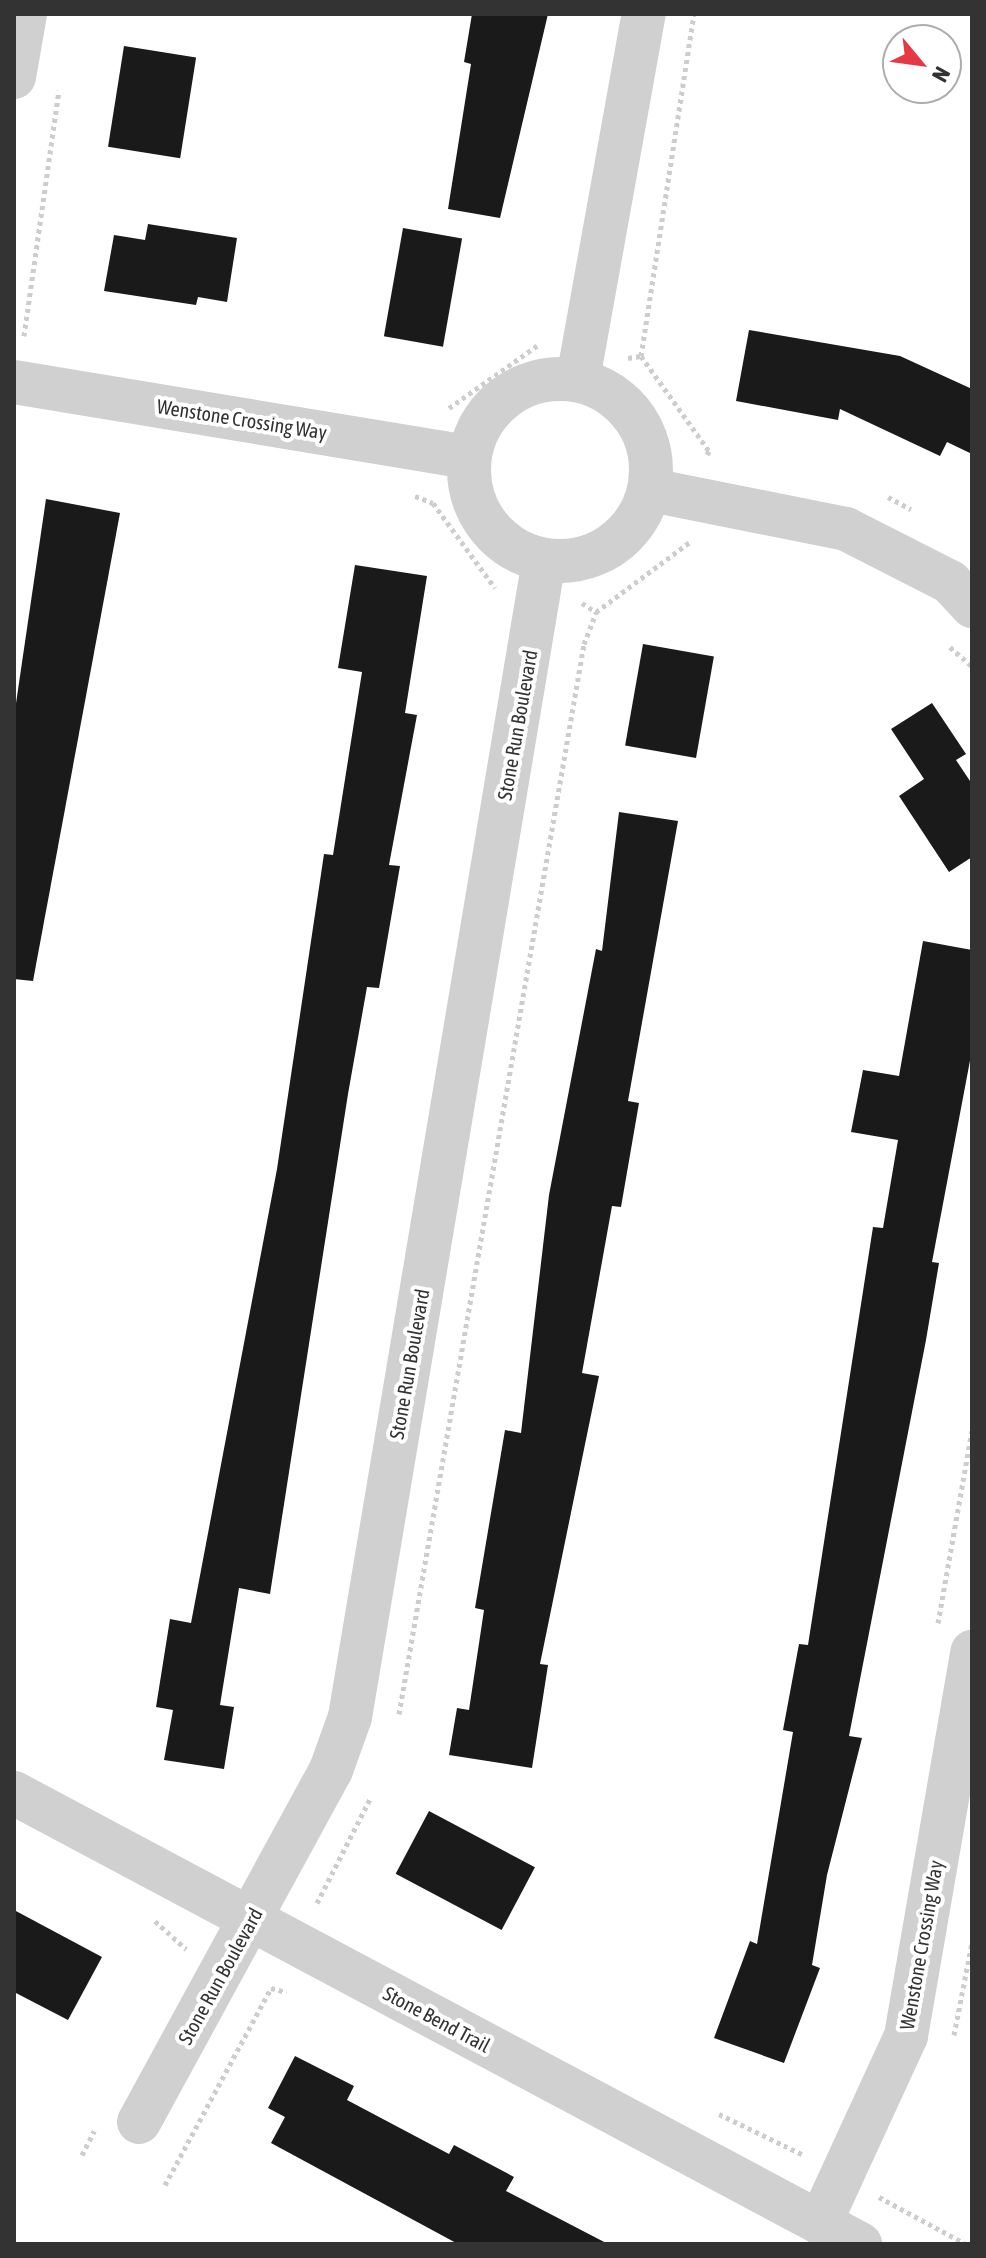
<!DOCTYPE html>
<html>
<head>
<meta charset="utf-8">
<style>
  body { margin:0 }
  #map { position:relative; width:986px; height:2258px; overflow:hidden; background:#fff; font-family:"Asap Condensed",sans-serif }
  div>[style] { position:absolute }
  .building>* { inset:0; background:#1a1a1a; transform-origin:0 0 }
  .path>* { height:5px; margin-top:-2.5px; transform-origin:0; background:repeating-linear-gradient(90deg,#cdcdcd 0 4px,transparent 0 8px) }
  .minor>* { height:44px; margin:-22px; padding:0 22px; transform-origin:22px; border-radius:22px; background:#d0d0d0 }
  .minor>.ring { margin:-22px; padding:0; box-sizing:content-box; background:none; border:44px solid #d0d0d0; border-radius:50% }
  span { translate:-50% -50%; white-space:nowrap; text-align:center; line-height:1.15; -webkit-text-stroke:8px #fff; paint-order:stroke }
  .street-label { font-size:20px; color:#333 }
  .frame { position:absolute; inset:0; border:16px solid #333; pointer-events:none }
  .north { position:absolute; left:882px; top:24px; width:80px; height:80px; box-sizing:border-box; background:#fff; border:2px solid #adadad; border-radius:50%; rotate:119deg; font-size:22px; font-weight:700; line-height:32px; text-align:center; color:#333 }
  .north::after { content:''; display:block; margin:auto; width:28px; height:36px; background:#e63946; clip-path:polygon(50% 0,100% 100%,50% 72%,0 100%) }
</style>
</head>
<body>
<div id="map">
  <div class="building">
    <div style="clip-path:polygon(472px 14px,548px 14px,500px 218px,448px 209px,471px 64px,464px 62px)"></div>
    <div style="left:124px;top:46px;width:73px;height:102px;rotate:9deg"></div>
    <div style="clip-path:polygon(148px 224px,237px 238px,227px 302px,198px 297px,196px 305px,104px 291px,114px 235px,145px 240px)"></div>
    <div style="left:403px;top:228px;width:60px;height:110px;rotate:10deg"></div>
    <div style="clip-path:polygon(749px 330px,900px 356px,972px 389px,972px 454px,947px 442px,940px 456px,840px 409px,838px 420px,736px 401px)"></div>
    <div style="clip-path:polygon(46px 499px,120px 513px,33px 981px,14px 979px,14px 717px)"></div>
    <div style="clip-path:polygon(355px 565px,427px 576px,405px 713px,417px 715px,389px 865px,400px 866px,379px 988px,367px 987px,348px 1094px,270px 1594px,239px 1588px,220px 1705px,234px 1707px,224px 1769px,164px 1760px,173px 1710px,156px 1707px,170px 1619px,191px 1623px,277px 1169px,324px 854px,333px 855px,362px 672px,338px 668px)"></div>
    <div style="left:643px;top:644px;width:72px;height:103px;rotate:10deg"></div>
    <div style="clip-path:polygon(932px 703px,966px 754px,956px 760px,972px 784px,972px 857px,949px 872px,899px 796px,924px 779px,891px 729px)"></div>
    <div style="clip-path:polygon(619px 812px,678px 821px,628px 1101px,639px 1103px,621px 1207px,612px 1206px,582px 1373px,599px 1376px,540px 1664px,548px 1665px,532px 1768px,449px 1755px,457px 1708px,469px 1710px,484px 1610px,475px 1608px,505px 1430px,521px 1433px,549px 1195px,596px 949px,602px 951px)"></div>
    <div style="clip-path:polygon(923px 941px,972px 950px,972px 1050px,932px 1262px,939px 1263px,926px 1340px,849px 1736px,862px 1738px,827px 1875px,812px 1965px,820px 1968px,784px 2063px,714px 2038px,750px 1941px,757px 1944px,793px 1732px,783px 1730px,799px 1644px,808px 1645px,873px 1227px,883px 1228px,898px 1140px,851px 1132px,863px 1070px,899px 1076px)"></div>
    <div style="left:429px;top:1811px;width:120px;height:71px;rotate:28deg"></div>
    <div style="clip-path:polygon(14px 1910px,102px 1957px,68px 2020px,14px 1992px)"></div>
    <div style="clip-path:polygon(295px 2056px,354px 2086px,347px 2100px,449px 2154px,454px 2145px,514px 2177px,506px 2191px,608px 2244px,458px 2244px,271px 2143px,285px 2117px,268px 2108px)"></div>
  </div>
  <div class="path">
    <div style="left:24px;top:336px;width:248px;rotate:-81.9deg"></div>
    <div style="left:641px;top:356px;width:346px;rotate:-81.2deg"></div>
    <div style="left:628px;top:358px;width:13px;rotate:-9deg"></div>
    <div style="left:641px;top:356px;width:117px;rotate:54.4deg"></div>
    <div style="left:709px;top:451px;width:7px;rotate:117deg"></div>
    <div style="left:449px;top:408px;width:109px;rotate:-35.3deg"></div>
    <div style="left:415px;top:496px;width:19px;rotate:21deg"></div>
    <div style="left:888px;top:497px;width:26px;rotate:28deg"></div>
    <div style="left:433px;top:503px;width:105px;rotate:53.9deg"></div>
    <div style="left:582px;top:603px;width:17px;rotate:33deg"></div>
    <div style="left:596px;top:612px;width:117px;rotate:-36.7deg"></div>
    <div style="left:950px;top:647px;width:29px;rotate:41deg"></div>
    <div style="left:938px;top:1623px;width:195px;rotate:-80deg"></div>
    <div style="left:399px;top:1714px;width:1086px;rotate:-80.19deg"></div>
    <div style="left:584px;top:644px;width:34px;rotate:-69deg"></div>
    <div style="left:317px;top:1903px;width:117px;rotate:-63deg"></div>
    <div style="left:155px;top:1921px;width:42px;rotate:42.1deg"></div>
    <div style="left:954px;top:2035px;width:95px;rotate:-79deg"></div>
    <div style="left:719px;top:2114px;width:94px;rotate:25.8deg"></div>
    <div style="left:82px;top:2155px;width:27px;rotate:-63deg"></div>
    <div style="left:165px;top:2185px;width:224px;rotate:-61.7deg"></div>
    <div style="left:271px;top:1988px;width:16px;rotate:15deg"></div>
    <div style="left:879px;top:2197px;width:99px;rotate:28.4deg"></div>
  </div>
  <div class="minor">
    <div style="left:14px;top:77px;width:64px;rotate:-80.1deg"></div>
    <div class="ring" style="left:469px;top:379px;width:138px;height:138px"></div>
    <div style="left:578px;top:379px;width:371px;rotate:-79.8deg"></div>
    <div style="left:14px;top:382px;width:461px;rotate:9.4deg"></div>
    <div style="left:651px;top:490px;width:199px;rotate:11.3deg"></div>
    <div style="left:846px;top:529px;width:117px;rotate:27deg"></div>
    <div style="left:950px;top:582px;width:33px;rotate:47deg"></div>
    <div style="left:14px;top:1793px;width:959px;rotate:28.06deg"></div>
    <div style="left:139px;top:2122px;width:401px;rotate:-61.4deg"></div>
    <div style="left:331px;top:1770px;width:56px;rotate:-70.3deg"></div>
    <div style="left:350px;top:1717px;width:1173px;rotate:-80.48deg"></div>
    <div style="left:820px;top:2223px;width:206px;rotate:-65.3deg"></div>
    <div style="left:906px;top:2036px;width:390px;rotate:-80.2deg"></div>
  </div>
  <div class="street-label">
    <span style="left:242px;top:419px;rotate:9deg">Wenstone Crossing Way</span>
    <span style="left:517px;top:725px;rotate:-80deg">Stone Run Boulevard</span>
    <span style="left:409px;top:1364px;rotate:-80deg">Stone Run Boulevard</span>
    <span style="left:921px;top:1945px;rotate:-80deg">Wenstone Crossing Way</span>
    <span style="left:220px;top:1976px;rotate:-61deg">Stone Run Boulevard</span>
    <span style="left:437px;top:2019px;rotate:28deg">Stone Bend Trail</span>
  </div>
  <div class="frame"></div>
  <div class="north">N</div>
</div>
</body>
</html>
